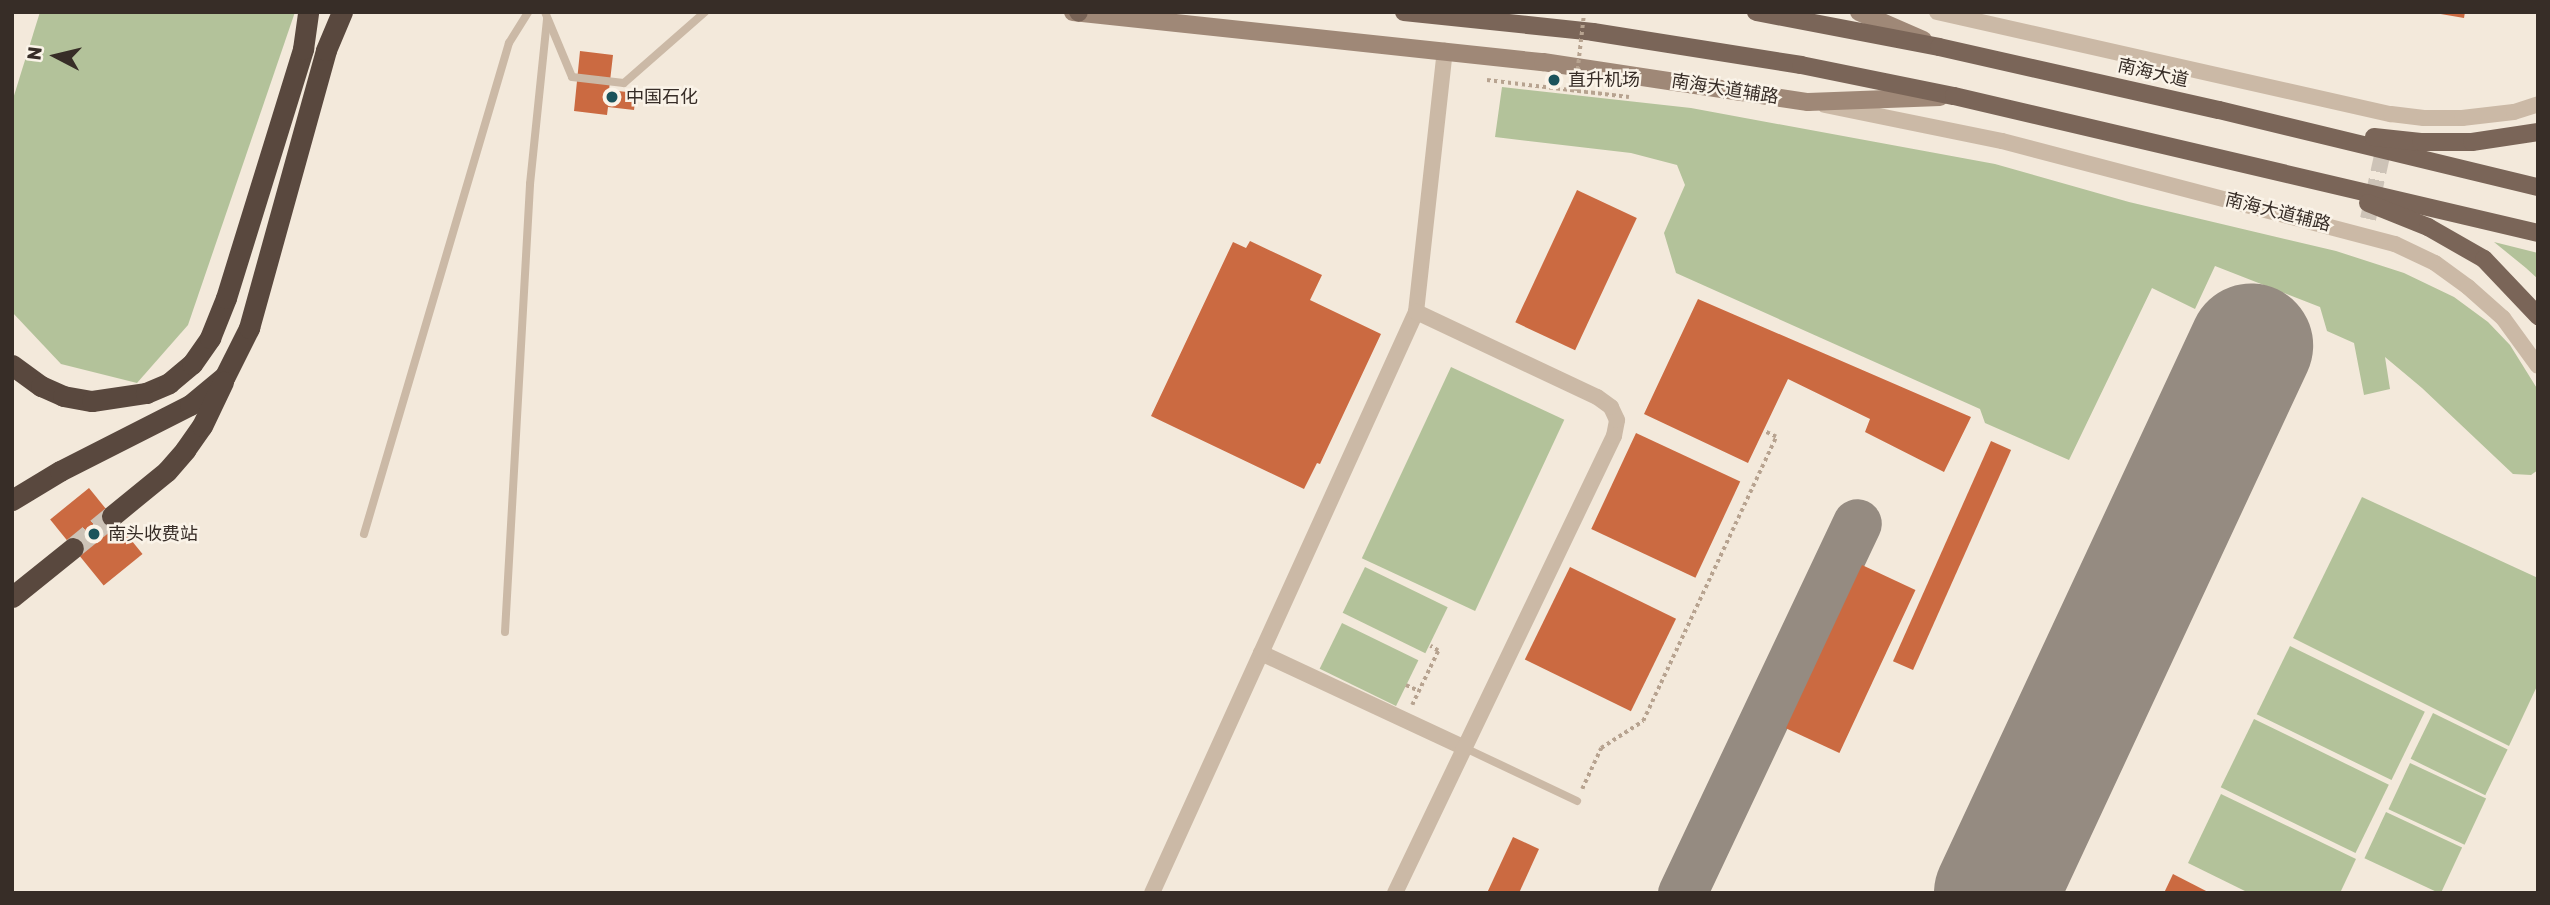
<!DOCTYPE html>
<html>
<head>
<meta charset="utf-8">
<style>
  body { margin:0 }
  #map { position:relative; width:2550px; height:905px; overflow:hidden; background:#f3e9db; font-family:Rubik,"Noto Sans SC",sans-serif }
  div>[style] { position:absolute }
  .green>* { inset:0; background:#b3c29a; transform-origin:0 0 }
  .taxiway>* { height:49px; margin:-24.5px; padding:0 24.5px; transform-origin:24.5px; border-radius:24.5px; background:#958b81 }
  .runway>* { height:124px; margin:-62px; padding:0 62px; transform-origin:62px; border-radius:62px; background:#958b81 }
  .building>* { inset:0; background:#cb6a41; transform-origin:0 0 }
  .street-tunnel>* { height:16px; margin-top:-8px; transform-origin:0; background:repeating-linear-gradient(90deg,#cdc3b7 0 16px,transparent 0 24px) }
  .highway-tunnel>* { height:21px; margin-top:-10.5px; transform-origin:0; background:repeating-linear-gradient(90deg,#cdc3b7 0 21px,transparent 0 31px) }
  .path>* { height:3.5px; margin-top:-1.75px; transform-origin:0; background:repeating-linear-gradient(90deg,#b7a390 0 3.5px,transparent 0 7px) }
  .lane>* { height:8px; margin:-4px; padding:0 4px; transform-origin:4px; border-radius:4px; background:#cbb9a6 }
  .street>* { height:16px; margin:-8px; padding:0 8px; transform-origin:8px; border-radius:8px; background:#cbb9a6 }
  .secondary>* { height:18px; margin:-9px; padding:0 9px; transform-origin:9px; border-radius:9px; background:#9f8877 }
  .primary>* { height:18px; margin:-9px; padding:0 9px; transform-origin:9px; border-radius:9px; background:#7a6558 }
  .highway>* { height:21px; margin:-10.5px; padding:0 10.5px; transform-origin:10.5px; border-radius:10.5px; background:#59483e }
  .path-bridge>* { height:3.5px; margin-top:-1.75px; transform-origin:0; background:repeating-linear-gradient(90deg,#b7a390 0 3.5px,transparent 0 7px) }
  .dots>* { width:19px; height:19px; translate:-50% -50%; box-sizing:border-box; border:4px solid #faf3e8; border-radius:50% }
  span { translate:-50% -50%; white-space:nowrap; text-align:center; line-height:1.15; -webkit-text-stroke:5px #faf3e8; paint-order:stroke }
  .street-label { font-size:18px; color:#372d27 }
  .poi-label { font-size:18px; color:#372d27 }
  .left { translate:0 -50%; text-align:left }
  .frame { position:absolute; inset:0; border:14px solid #372d27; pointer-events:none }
  .north { position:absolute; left:21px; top:21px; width:70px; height:70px; -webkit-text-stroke:5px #faf3e8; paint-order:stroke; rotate:277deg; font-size:19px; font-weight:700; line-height:28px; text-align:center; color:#372d27 }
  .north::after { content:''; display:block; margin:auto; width:24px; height:32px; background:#372d27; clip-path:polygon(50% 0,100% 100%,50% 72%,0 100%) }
</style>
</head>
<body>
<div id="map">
  <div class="green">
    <div style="clip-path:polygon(40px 12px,295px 12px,188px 325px,137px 383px,61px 364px,12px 312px,12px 102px)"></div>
    <div style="clip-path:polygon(1502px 87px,1691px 108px,1995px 164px,2129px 202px,2336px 251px,2404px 273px,2454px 297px,2488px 322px,2510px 345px,2538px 390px,2538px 470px,2531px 475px,2513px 474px,2422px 388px,2385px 357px,2390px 389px,2364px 395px,2354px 343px,2327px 331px,2320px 307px,2215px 266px,2195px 309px,2152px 288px,2069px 460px,1985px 423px,1980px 409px,1676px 273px,1664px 233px,1685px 185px,1677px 165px,1631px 153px,1495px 137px)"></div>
    <div style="clip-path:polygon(2494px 242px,2538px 253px,2538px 279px,2526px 268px)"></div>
    <div style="left:1451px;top:367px;width:125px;height:211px;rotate:25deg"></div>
    <div style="clip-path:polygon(2362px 497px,2538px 578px,2538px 684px,2509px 746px,2293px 638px)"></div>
    <div style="left:1365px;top:567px;width:92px;height:51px;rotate:26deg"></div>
    <div style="left:1342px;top:623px;width:85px;height:51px;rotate:26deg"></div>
    <div style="left:2290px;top:646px;width:150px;height:76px;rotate:26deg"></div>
    <div style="left:2433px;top:713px;width:83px;height:51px;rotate:26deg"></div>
    <div style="left:2254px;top:719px;width:150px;height:76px;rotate:26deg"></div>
    <div style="left:2410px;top:763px;width:84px;height:51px;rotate:25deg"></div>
    <div style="clip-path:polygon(2221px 794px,2356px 859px,2340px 893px,2249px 893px,2188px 863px)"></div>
    <div style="left:2386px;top:812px;width:84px;height:51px;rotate:25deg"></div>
    <div style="clip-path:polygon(2039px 863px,2057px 893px,2026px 893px)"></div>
  </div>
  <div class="taxiway">
    <div style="left:1682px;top:893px;width:409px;rotate:-64.7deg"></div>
  </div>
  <div class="runway">
    <div style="left:1996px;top:893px;width:604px;rotate:-65.01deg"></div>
  </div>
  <div class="building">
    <div style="clip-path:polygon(2429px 12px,2465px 12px,2464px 18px)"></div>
    <div style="clip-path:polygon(580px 51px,613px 55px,609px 90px,636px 93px,634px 110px,608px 107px,607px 115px,574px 111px)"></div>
    <div style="left:1577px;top:190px;width:66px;height:146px;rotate:25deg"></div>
    <div style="clip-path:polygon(1250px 241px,1322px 275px,1310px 300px,1381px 334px,1320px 464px,1317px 463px,1304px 489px,1151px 416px,1233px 242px,1246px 248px)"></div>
    <div style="clip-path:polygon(1698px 299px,1971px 417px,1944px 472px,1865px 432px,1870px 419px,1788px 379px,1748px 463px,1644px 414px)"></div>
    <div style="left:1636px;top:433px;width:115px;height:106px;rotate:25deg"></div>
    <div style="left:1991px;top:441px;width:22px;height:241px;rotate:24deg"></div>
    <div style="left:89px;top:488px;width:85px;height:50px;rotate:51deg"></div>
    <div style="left:1862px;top:565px;width:59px;height:180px;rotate:25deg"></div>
    <div style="left:1570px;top:567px;width:118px;height:103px;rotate:26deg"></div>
    <div style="clip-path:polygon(1513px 837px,1539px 849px,1519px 893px,1487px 893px)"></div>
    <div style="clip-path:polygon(2173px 874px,2210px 893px,2164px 893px)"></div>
  </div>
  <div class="street-tunnel">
    <div style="left:2368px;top:219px;width:92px;rotate:-77.5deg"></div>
  </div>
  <div class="highway-tunnel">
    <div style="left:73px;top:548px;width:50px;rotate:-39.4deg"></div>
  </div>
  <div class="path">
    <div style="left:1487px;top:80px;width:143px;rotate:6.8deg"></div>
    <div style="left:1406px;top:685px;width:14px;rotate:25deg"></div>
    <div style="left:1412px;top:705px;width:60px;rotate:-64.3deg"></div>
    <div style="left:1438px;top:651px;width:9px;rotate:-148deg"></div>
    <div style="left:1582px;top:789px;width:45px;rotate:-65.1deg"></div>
    <div style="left:1601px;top:748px;width:50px;rotate:-32.7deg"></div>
    <div style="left:1643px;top:721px;width:314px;rotate:-64.9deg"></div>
    <div style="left:1776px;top:437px;width:14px;rotate:-155deg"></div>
  </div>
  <div class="lane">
    <div style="left:545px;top:12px;width:70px;rotate:67.4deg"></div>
    <div style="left:572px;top:77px;width:52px;rotate:6.6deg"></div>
    <div style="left:624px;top:83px;width:108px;rotate:-41.2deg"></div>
    <div style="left:364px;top:534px;width:512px;rotate:-73.55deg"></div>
    <div style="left:509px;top:43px;width:36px;rotate:-58deg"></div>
    <div style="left:505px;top:632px;width:449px;rotate:-86.8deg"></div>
    <div style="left:530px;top:184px;width:166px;rotate:-84.1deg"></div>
    <div style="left:1465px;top:748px;width:124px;rotate:25.3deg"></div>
  </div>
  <div class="street">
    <div style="left:1937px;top:12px;width:465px;rotate:12.7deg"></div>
    <div style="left:2391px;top:114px;width:33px;rotate:7deg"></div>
    <div style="left:2424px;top:118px;width:38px"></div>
    <div style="left:2462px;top:118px;width:52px;rotate:-6.6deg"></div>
    <div style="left:2514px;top:112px;width:25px;rotate:-18deg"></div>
    <div style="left:1825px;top:105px;width:181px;rotate:11.5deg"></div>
    <div style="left:2002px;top:141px;width:406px;rotate:14.7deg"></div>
    <div style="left:2395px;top:244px;width:44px;rotate:25.4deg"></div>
    <div style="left:2435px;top:263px;width:41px;rotate:36deg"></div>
    <div style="left:2468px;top:287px;width:47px;rotate:41.5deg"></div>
    <div style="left:2503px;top:318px;width:59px;rotate:53.9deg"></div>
    <div style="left:1261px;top:653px;width:225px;rotate:25deg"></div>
    <div style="left:1152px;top:893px;width:638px;rotate:-65.56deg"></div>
    <div style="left:1416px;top:312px;width:263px;rotate:-83.7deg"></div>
    <div style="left:1395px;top:893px;width:507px;rotate:-64.4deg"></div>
    <div style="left:1614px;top:436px;width:16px;rotate:-79deg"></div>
    <div style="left:1617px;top:420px;width:14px;rotate:-115deg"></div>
    <div style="left:1611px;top:407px;width:17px;rotate:-144deg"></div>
    <div style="left:1597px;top:397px;width:200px;rotate:-154.8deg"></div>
  </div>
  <div class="secondary">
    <div style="left:1073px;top:12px;width:473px;rotate:6.1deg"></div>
    <div style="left:1543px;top:62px;width:268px;rotate:8.6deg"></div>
    <div style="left:1808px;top:102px;width:132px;rotate:-2.2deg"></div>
    <div style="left:1859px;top:12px;width:70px;rotate:23.6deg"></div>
  </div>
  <div class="primary">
    <div style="left:1078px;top:12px;width:1px;rotate:45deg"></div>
    <div style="left:1404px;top:12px;width:190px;rotate:6deg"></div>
    <div style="left:1593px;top:32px;width:211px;rotate:9deg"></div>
    <div style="left:1801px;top:65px;width:156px;rotate:11.5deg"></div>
    <div style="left:1954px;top:96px;width:600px;rotate:13.2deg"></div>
    <div style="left:1756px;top:12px;width:186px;rotate:10.8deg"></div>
    <div style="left:1939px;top:47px;width:287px;rotate:12.7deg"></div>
    <div style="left:2219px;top:110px;width:328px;rotate:13.6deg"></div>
    <div style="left:2374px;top:137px;width:47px;rotate:6.1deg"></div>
    <div style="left:2421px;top:142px;width:51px"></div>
    <div style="left:2472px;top:142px;width:67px;rotate:-8.6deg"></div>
    <div style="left:2368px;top:203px;width:65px;rotate:21.8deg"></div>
    <div style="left:2428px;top:227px;width:64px;rotate:29.7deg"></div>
    <div style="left:2484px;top:259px;width:79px;rotate:46.5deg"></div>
  </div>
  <div class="highway">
    <div style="left:12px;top:365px;width:36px;rotate:36deg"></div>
    <div style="left:41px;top:386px;width:24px;rotate:24deg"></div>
    <div style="left:63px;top:396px;width:29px;rotate:10deg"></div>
    <div style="left:92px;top:401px;width:55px;rotate:-8.4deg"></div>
    <div style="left:146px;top:393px;width:25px;rotate:-23deg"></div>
    <div style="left:169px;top:383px;width:30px;rotate:-40deg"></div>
    <div style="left:192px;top:364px;width:32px;rotate:-55deg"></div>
    <div style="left:210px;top:338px;width:43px;rotate:-68.2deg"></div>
    <div style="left:226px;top:298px;width:261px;rotate:-72.8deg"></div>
    <div style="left:303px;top:49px;width:37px;rotate:-82deg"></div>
    <div style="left:12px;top:500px;width:56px;rotate:-31.1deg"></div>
    <div style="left:60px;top:471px;width:146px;rotate:-26.9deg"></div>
    <div style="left:190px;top:405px;width:45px;rotate:-39.6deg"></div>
    <div style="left:225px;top:376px;width:54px;rotate:-63.4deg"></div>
    <div style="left:249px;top:328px;width:288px;rotate:-74.5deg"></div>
    <div style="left:326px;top:50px;width:41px;rotate:-67.2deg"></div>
    <div style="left:112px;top:516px;width:71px;rotate:-39.3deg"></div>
    <div style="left:167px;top:471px;width:28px;rotate:-49deg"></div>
    <div style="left:185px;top:450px;width:29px;rotate:-55deg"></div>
    <div style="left:202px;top:426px;width:49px;rotate:-64.5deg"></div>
    <div style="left:12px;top:597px;width:78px;rotate:-38.8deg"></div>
  </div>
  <div class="path-bridge">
    <div style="left:1575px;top:91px;width:80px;rotate:-83.5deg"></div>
  </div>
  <div class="dots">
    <div style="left:1554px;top:80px;background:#1b535b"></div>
    <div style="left:612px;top:97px;background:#1b535b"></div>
    <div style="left:94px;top:534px;background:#1b535b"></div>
  </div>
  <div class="street-label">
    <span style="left:2153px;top:73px;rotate:13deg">南海大道</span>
    <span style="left:1725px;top:89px;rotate:9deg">南海大道辅路</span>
    <span style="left:2278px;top:212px;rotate:14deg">南海大道辅路</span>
  </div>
  <div class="poi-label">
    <span class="left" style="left:1568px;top:80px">直升机场</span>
    <span class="left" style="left:626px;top:97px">中国石化</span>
    <span class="left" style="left:108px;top:534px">南头收费站</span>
  </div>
  <div class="frame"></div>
  <div class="north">N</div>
</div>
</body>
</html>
